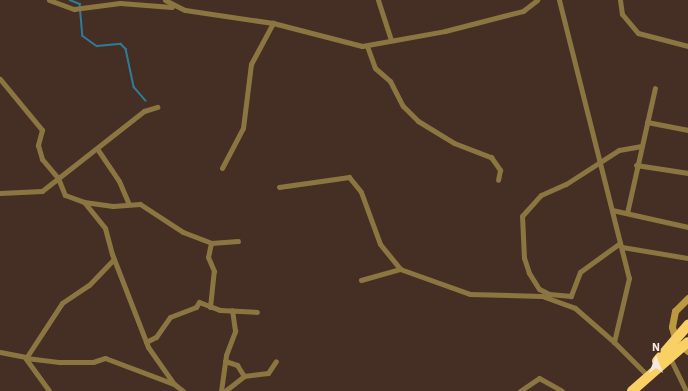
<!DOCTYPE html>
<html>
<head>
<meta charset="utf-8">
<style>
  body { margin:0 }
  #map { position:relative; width:688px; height:391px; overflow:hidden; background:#452f24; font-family:"IBM Plex Sans",sans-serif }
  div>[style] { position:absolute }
  .stream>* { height:1.5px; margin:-0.75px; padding:0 0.75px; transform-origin:0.75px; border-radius:0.75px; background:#2f7c99 }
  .street>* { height:5px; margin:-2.5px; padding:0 2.5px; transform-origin:2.5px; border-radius:2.5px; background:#8b7642 }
  .secondary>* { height:7px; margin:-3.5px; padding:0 3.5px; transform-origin:3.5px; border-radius:3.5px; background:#bb9940 }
  .highway>* { height:10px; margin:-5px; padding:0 5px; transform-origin:5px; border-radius:5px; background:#f9d064 }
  span { translate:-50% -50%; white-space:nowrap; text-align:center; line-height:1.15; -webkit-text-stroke:3.5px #452f24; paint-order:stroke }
  .north { position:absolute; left:636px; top:339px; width:40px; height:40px; -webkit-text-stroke:3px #452f24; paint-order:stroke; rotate:0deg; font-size:11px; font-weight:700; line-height:16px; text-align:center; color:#f6e8e0 }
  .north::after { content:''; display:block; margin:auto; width:14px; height:18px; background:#f6e8e0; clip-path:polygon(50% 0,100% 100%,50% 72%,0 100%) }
</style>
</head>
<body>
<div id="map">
  <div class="stream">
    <div style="left:70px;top:0;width:11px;rotate:22deg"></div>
    <div style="left:80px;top:4px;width:32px;rotate:85deg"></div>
    <div style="left:83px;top:36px;width:17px;rotate:36deg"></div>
    <div style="left:97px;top:46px;width:24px;rotate:-5deg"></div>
    <div style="left:121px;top:44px;width:7px;rotate:45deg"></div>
    <div style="left:126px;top:49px;width:39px;rotate:78deg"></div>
    <div style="left:134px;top:87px;width:18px;rotate:49deg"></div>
  </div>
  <div class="street">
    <div style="left:49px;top:0;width:27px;rotate:20deg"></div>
    <div style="left:74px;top:9px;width:46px;rotate:-7.4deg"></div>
    <div style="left:120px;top:3px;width:52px;rotate:4.4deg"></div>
    <div style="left:165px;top:0;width:22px;rotate:27deg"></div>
    <div style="left:185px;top:10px;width:89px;rotate:8.4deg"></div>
    <div style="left:273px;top:23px;width:92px;rotate:14.5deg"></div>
    <div style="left:362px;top:46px;width:84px;rotate:-10.2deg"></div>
    <div style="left:445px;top:31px;width:81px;rotate:-14.4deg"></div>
    <div style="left:523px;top:11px;width:18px;rotate:-38deg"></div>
    <div style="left:378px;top:0;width:42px;rotate:72deg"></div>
    <div style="left:559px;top:0;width:287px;rotate:75.9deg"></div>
    <div style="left:629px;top:278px;width:66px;rotate:103.2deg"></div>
    <div style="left:614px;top:342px;width:48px;rotate:45deg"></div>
    <div style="left:620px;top:0;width:14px;rotate:82deg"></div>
    <div style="left:622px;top:14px;width:25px;rotate:50deg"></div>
    <div style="left:638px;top:33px;width:52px;rotate:14.6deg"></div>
    <div style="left:367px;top:46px;width:23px;rotate:70deg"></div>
    <div style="left:375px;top:68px;width:20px;rotate:41deg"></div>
    <div style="left:390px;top:81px;width:28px;rotate:63deg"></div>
    <div style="left:403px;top:106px;width:21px;rotate:45deg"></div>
    <div style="left:418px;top:121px;width:42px;rotate:31.4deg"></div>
    <div style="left:454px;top:143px;width:40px;rotate:21deg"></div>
    <div style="left:491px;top:157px;width:16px;rotate:55deg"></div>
    <div style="left:500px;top:170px;width:10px;rotate:101deg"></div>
    <div style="left:0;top:79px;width:66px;rotate:50.5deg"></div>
    <div style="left:42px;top:130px;width:16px;rotate:105deg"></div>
    <div style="left:38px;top:145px;width:15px;rotate:74deg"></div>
    <div style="left:42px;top:159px;width:25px;rotate:50deg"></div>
    <div style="left:58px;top:178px;width:18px;rotate:68deg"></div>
    <div style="left:65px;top:195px;width:20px;rotate:20deg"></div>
    <div style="left:84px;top:202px;width:33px;rotate:51deg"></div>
    <div style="left:105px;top:228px;width:27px;rotate:75deg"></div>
    <div style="left:112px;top:254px;width:100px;rotate:68.8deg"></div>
    <div style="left:148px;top:347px;width:45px;rotate:54.9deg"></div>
    <div style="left:174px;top:384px;width:11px;rotate:38deg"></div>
    <div style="left:647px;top:122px;width:42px;rotate:11deg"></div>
    <div style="left:98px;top:150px;width:37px;rotate:56deg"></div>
    <div style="left:119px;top:181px;width:25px;rotate:67deg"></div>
    <div style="left:636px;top:165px;width:53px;rotate:8.7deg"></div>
    <div style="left:222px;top:168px;width:45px;rotate:-62.3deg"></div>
    <div style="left:243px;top:128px;width:64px;rotate:-82.9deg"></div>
    <div style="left:251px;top:64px;width:47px;rotate:-61.8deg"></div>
    <div style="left:279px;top:187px;width:71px;rotate:-8.1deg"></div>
    <div style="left:349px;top:177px;width:19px;rotate:51deg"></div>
    <div style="left:361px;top:192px;width:55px;rotate:69.9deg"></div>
    <div style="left:380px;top:244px;width:32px;rotate:51deg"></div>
    <div style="left:0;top:193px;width:42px;rotate:-2.7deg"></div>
    <div style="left:42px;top:191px;width:130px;rotate:-38.1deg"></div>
    <div style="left:144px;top:111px;width:14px;rotate:-17deg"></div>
    <div style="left:84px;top:202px;width:29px;rotate:8deg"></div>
    <div style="left:113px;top:206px;width:27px;rotate:-4deg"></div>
    <div style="left:140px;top:204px;width:51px;rotate:33.1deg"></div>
    <div style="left:183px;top:232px;width:30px;rotate:21deg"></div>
    <div style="left:211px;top:243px;width:27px;rotate:-4deg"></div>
    <div style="left:612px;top:210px;width:78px;rotate:12.6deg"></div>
    <div style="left:627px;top:213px;width:128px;rotate:-77.4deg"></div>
    <div style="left:620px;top:243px;width:49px;rotate:144.1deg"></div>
    <div style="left:580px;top:272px;width:26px;rotate:111deg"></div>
    <div style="left:571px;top:296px;width:22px;rotate:-175deg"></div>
    <div style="left:549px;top:294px;width:11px;rotate:-153deg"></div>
    <div style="left:539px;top:289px;width:19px;rotate:-122deg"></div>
    <div style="left:529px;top:273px;width:16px;rotate:-108deg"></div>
    <div style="left:524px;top:258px;width:42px;rotate:-92.7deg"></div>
    <div style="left:522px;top:216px;width:28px;rotate:-48deg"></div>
    <div style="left:541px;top:195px;width:27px;rotate:-24deg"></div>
    <div style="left:566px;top:184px;width:63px;rotate:-32.7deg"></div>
    <div style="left:619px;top:150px;width:23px;rotate:-10deg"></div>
    <div style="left:622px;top:247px;width:67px;rotate:9.5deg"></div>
    <div style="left:361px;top:280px;width:41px;rotate:-15.8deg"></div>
    <div style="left:400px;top:269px;width:74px;rotate:19.7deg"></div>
    <div style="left:470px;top:294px;width:72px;rotate:1.6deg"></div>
    <div style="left:542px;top:296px;width:35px;rotate:20deg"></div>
    <div style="left:575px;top:308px;width:52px;rotate:41.1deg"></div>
    <div style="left:210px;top:307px;width:36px;rotate:-84deg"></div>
    <div style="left:214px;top:271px;width:15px;rotate:-113deg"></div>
    <div style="left:208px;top:257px;width:14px;rotate:-78deg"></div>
    <div style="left:146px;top:342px;width:11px;rotate:-27deg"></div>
    <div style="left:156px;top:337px;width:24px;rotate:-55deg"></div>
    <div style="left:170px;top:317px;width:28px;rotate:-21deg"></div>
    <div style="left:196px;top:307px;width:6px;rotate:-59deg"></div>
    <div style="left:199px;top:302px;width:22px;rotate:21deg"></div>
    <div style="left:220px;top:310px;width:37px;rotate:3deg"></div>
    <div style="left:0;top:352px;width:25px;rotate:11deg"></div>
    <div style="left:26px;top:358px;width:34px;rotate:7deg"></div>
    <div style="left:60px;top:362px;width:33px"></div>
    <div style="left:93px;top:362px;width:13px;rotate:-18deg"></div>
    <div style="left:105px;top:358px;width:74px;rotate:20.6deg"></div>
    <div style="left:26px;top:358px;width:66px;rotate:-56.8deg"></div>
    <div style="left:62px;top:303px;width:32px;rotate:-34deg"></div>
    <div style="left:89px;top:285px;width:36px;rotate:-46deg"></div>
    <div style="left:670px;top:358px;width:37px;rotate:64deg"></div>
    <div style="left:26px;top:359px;width:39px;rotate:54deg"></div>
    <div style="left:225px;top:361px;width:13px;rotate:18deg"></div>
    <div style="left:237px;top:365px;width:13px;rotate:58deg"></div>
    <div style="left:244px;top:376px;width:24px;rotate:-7deg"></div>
    <div style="left:268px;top:373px;width:14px;rotate:-56deg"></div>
    <div style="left:221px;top:391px;width:36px;rotate:-82deg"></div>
    <div style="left:226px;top:355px;width:26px;rotate:-69deg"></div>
    <div style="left:235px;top:331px;width:21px;rotate:-98deg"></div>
    <div style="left:225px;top:391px;width:24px;rotate:-38deg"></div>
    <div style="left:520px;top:391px;width:23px;rotate:-34deg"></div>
    <div style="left:539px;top:378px;width:26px;rotate:29deg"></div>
  </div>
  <div class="secondary">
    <div style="left:688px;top:298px;width:18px;rotate:135deg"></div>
    <div style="left:675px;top:311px;width:16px;rotate:101deg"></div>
    <div style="left:672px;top:327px;width:15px;rotate:74deg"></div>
    <div style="left:676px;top:341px;width:16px;rotate:40deg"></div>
  </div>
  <div class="highway">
    <div style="left:657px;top:361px;width:48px;rotate:-49.3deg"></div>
    <div style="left:632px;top:391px;width:74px;rotate:-41.2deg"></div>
  </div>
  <div class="north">N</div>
</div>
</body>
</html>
